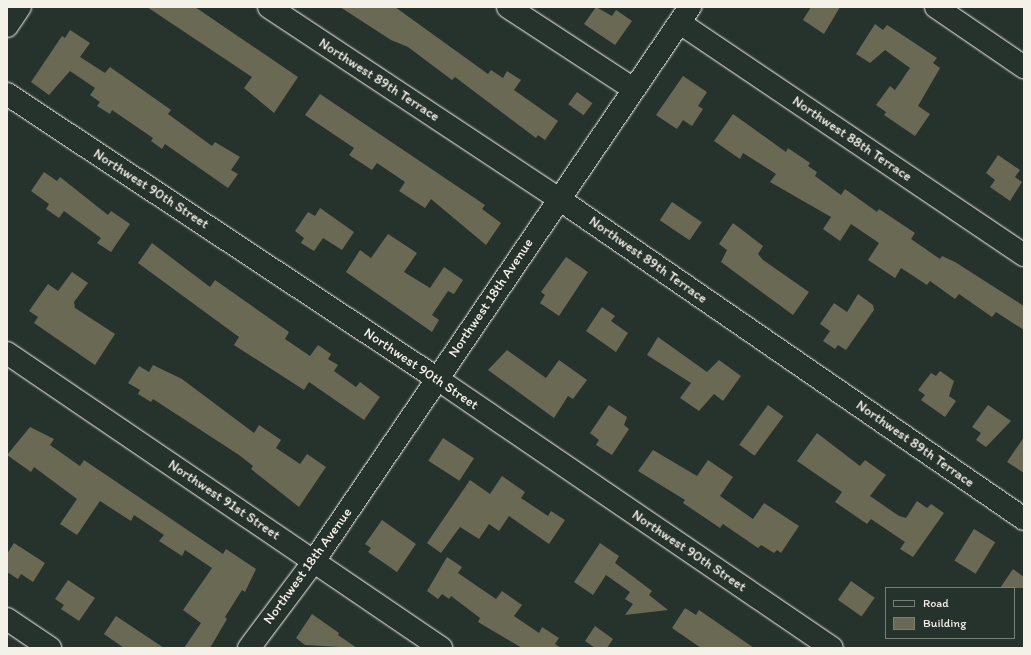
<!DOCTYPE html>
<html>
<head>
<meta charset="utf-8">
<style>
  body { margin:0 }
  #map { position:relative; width:1031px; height:655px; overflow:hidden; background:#26332d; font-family:Itim,sans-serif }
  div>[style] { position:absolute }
  .building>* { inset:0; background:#6a6954; transform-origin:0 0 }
  .roads { filter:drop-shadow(0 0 1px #f4f1e8) drop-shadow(0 0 1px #f4f1e8) }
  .minor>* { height:22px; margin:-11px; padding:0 11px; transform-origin:11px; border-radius:11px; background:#26332d }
  .major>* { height:22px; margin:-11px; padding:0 11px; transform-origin:11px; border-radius:11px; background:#26332d }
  span { translate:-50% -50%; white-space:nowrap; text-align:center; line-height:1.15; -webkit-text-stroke:4px #26332d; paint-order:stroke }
  .street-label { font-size:14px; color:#f4f1e8 }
  .frame { position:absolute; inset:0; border:8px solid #f4f1e8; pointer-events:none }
  .legend { position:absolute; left:885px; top:587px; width:130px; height:52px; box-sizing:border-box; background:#26332d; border:1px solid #787f78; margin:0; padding:5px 7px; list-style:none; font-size:12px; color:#f4f1e8 }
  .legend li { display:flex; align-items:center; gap:8px; height:20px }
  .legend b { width:20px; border:1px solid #787f78 }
</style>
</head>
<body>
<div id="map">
  <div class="building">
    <div style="clip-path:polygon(147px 7px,195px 7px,298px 77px,274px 113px,244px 88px,252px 77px)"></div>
    <div style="clip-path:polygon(340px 7px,395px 7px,488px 74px,491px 70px,503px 78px,507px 71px,521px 80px,514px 90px,558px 121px,545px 140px,538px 135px,536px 138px,455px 77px,452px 80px,408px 47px,391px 40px)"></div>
    <div style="clip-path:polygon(596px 7px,612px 16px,616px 10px,632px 21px,615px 45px,584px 24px)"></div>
    <div style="clip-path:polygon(811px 7px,840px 7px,824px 34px,803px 20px)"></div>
    <div style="clip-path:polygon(875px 24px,883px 30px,887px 25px,907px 38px,937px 58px,933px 63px,940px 68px,918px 106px,930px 114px,915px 136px,884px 115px,886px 112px,876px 105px,890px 86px,895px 90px,910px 68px,885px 50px,870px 63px,856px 54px)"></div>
    <div style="clip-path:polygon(70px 30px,90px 43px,80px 57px,105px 73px,110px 67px,171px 110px,168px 114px,212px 146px,215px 142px,240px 157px,231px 170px,238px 174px,228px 188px,165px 144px,162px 149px,151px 141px,153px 138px,112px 110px,110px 114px,97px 106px,100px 102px,90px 95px,95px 88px,70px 71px,49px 95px,31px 82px,62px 36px,65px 38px)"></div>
    <div style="clip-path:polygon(683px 76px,707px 92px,698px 106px,703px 109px,692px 126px,683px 120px,677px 129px,656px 115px)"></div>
    <div style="left:577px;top:92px;width:19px;height:15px;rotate:36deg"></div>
    <div style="clip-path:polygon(320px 94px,485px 205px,482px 209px,501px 223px,486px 245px,431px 199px,425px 208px,399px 191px,405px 182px,377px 163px,372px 170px,349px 155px,354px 148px,305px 115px)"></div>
    <div style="clip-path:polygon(733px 114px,786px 152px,788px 148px,810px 163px,808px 166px,817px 172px,815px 176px,841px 195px,845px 189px,877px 212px,879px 209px,915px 233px,911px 239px,940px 259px,942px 256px,955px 262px,1024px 306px,1024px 330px,996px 312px,992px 317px,959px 294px,955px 299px,930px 281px,927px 285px,901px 268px,895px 278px,868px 260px,879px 243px,851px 224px,840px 241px,823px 229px,831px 217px,770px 182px,776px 174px,743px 153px,740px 159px,714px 141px)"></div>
    <div style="clip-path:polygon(998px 155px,1020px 170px,1015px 177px,1022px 182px,1010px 201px,990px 187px,995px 180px,986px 173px)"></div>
    <div style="clip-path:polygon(44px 172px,57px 181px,60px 177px,108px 215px,111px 211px,130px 224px,111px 252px,97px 243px,101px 238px,64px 211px,59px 218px,46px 209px,49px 204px,31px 191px)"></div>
    <div style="left:672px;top:202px;width:36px;height:22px;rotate:34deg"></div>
    <div style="clip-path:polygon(320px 208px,354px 232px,342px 250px,323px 238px,314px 251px,301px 243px,304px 238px,295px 231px,308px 212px,315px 216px)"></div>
    <div style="clip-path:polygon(733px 223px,763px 246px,758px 254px,763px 260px,809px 292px,793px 315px,721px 262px,727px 250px,719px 244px)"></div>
    <div style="clip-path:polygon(388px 234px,417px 253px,404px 272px,430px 288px,444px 267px,463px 280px,454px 294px,448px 291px,432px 315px,439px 320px,432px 332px,346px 272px,360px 250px,371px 258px)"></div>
    <div style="clip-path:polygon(152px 243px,210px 287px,215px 280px,289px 332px,285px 339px,310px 356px,318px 345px,331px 354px,328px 359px,338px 365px,334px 371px,356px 387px,360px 382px,380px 397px,364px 420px,309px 382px,304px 390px,234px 345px,239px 337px,138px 263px)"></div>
    <div style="clip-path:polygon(566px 257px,588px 272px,559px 316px,540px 303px,545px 295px,541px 292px)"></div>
    <div style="clip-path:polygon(72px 272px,88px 283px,74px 302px,75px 308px,115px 334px,95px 365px,34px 323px,38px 317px,29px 311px,48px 284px,58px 291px)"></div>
    <div style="clip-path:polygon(858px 294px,873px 305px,874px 310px,846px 350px,838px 345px,835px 349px,823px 341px,830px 331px,820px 324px,834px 303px,847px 312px)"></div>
    <div style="clip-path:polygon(602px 307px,615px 316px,611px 321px,628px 333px,616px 352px,586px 331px)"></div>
    <div style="clip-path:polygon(658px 337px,707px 372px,719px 360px,741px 376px,723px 401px,714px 394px,699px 411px,680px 398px,691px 383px,647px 355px)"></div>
    <div style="clip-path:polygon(507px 350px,546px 378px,559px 360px,587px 380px,573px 399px,568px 396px,554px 418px,488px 370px)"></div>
    <div style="clip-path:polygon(153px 365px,182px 379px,254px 433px,259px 425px,281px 440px,276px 448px,300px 464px,307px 454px,326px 467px,299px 507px,251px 469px,253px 466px,239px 455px,153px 399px,151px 402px,138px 394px,140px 390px,128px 383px,139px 366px,149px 372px)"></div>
    <div style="clip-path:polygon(940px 371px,954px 381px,949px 396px,956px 401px,945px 417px,921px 400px,925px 395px,918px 390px,931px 373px,936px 376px)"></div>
    <div style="clip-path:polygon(609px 405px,627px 417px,624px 425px,629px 429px,612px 455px,596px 445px,599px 440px,590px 433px)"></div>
    <div style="left:768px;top:405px;width:19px;height:49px;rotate:36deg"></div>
    <div style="clip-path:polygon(988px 405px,1011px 421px,986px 447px,976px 440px,981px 433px,972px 427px)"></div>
    <div style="clip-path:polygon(30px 427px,54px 439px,50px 445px,80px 466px,84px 460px,223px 554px,226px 549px,256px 569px,245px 592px,242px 590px,225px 617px,227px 619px,210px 648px,184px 648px,201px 623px,183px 610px,212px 568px,185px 550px,182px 556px,159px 541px,164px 535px,134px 515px,131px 521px,100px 501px,77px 535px,60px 524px,77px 499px,34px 467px,31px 472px,7px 455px)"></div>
    <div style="clip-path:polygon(817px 433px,860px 466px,865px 460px,886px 475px,870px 496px,899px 516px,906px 518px,917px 501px,927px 508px,931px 504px,944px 513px,913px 557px,900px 549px,905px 542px,871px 519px,867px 524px,835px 502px,842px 492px,797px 461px)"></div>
    <div style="clip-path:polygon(1024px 437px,1024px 473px,1007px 462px)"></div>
    <div style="left:443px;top:438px;width:37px;height:27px;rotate:33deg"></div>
    <div style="clip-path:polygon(653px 450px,697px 476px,708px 460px,733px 477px,720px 496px,753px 519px,764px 503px,799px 526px,781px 553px,777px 550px,774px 553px,761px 545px,758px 548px,723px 524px,720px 528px,683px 503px,685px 500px,638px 471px)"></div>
    <div style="clip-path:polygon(502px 476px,525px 492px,521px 498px,548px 516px,551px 511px,565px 520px,549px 544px,509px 516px,499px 531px,489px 524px,479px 539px,460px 527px,441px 553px,427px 543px,470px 480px,490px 494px)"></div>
    <div style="clip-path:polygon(382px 520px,416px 544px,397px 572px,368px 552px,371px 548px,365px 544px)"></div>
    <div style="left:974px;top:529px;width:25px;height:37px;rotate:32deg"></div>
    <div style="clip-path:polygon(14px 543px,45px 563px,33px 582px,21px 574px,18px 579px,7px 572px,7px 554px)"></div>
    <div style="clip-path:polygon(600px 543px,619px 556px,615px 563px,652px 591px,649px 595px,668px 610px,625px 615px,633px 604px,625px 599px,630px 592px,606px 575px,593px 595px,574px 582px)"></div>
    <div style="clip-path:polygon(447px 557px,462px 567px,458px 573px,496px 599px,502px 591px,522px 605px,514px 616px,539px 633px,542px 627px,559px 638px,555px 644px,561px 648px,522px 648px,478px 622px,480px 618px,451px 596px,449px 599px,442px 594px,438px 599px,427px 591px)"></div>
    <div style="clip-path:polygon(1013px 569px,1024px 577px,1024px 588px,1000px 588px)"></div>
    <div style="clip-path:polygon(68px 580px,95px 598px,79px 621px,61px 609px,64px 605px,55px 599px)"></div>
    <div style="left:851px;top:581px;width:29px;height:23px;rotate:35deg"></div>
    <div style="clip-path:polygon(685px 608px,696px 615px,699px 610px,754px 648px,701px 648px,672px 628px)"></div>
    <div style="clip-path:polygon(312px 614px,339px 633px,338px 635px,357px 648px,305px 645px,296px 638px)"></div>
    <div style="clip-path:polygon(116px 616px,164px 648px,124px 648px,104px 634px)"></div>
    <div style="clip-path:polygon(595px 626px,613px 639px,607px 648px,595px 648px,585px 641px)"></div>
  </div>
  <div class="roads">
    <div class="minor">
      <div style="left:269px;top:7px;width:348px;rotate:33.5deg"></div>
      <div style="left:559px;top:199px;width:564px;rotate:34.53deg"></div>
      <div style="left:508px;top:7px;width:148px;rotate:33.2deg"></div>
      <div style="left:936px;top:7px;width:107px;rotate:34.3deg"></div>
      <div style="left:680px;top:23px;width:415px;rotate:34deg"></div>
      <div style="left:7px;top:94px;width:514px;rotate:33.5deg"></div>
      <div style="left:436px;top:378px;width:479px;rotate:34.3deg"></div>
      <div style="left:7px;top:353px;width:525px;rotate:34.2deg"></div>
      <div style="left:7px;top:619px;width:52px;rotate:34deg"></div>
      <div style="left:249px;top:648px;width:109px;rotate:-53.2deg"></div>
      <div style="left:314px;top:561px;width:670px;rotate:-55.84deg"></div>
    </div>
    <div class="major">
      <div style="left:7px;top:26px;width:23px;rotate:-56deg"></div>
    </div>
  </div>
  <div class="street-label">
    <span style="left:379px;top:80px;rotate:33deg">Northwest 89th Terrace</span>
    <span style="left:852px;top:139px;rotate:34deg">Northwest 88th Terrace</span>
    <span style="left:151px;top:189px;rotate:33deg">Northwest 90th Street</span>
    <span style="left:648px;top:260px;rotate:35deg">Northwest 89th Terrace</span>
    <span style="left:491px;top:298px;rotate:-56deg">Northwest 18th Avenue</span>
    <span style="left:421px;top:369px;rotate:34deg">Northwest 90th Street</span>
    <span style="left:915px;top:444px;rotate:35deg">Northwest 89th Terrace</span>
    <span style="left:224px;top:500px;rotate:34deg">Northwest 91st Street</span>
    <span style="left:689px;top:551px;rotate:34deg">Northwest 90th Street</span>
    <span style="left:308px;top:566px;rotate:-54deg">Northwest 18th Avenue</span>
  </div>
  <div class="frame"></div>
  <ul class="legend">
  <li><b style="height:5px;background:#26332d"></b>Road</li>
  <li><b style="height:11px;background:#6a6954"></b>Building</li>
  </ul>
</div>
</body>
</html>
